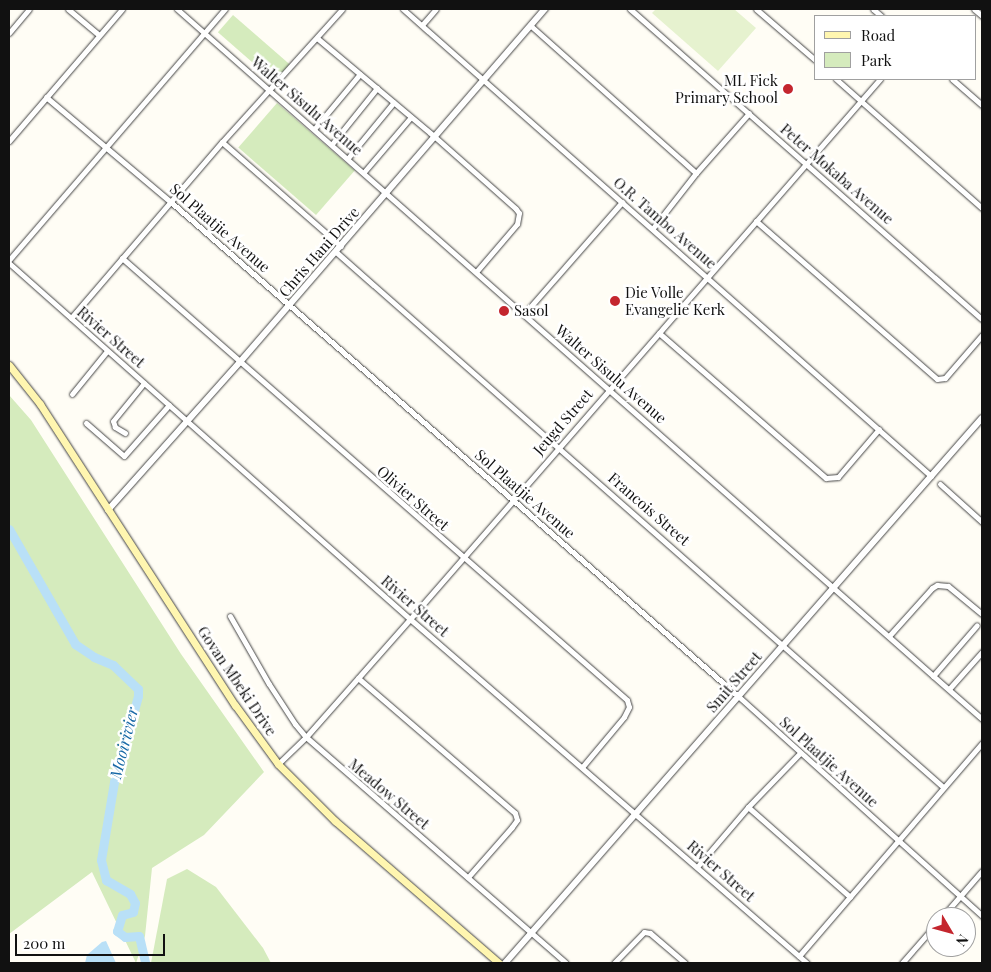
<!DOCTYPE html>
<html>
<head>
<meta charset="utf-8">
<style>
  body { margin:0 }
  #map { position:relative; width:991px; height:972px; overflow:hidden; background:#fffdf5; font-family:"Playfair Display",serif }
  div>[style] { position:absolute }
  .green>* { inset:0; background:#d5ebbd; transform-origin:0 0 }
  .pitch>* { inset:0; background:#e6f2cf }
  .water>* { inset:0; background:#b9e0f7 }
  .river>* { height:9px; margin:-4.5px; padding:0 4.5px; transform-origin:4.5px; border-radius:4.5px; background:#b9e0f7 }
  .roads { filter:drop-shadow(0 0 1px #444) drop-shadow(0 0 1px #444) }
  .minor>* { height:5px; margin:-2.5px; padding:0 2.5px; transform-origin:2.5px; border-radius:2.5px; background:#fff }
  .tertiary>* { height:6px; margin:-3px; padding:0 3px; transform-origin:3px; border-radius:3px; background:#fff }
  .secondary>* { height:7px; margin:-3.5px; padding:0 3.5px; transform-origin:3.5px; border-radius:3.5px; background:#fff6b0 }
  .dots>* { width:14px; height:14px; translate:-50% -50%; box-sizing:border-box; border:2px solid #fff; border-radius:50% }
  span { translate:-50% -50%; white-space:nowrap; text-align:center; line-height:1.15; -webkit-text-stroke:5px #fff; paint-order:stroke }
  .poi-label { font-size:15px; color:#111 }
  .right { translate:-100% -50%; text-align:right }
  .left { translate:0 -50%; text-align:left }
  .street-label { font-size:15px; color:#111 }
  .water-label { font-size:16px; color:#1768a6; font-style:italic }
  .frame { position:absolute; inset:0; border:10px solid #111; pointer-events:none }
  .legend { position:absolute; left:814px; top:15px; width:162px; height:65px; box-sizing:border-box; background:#fff; border:1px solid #a0a0a0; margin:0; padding:6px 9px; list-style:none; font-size:15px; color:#111 }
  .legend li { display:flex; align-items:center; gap:10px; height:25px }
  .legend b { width:25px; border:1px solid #a0a0a0 }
  .north { position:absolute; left:926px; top:907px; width:50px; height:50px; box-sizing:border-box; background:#fff; border:1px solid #a0a0a0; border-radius:50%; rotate:127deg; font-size:14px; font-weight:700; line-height:20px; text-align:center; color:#111 }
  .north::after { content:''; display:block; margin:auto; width:18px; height:22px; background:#c4262e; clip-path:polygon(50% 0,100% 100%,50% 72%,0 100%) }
  .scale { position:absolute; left:15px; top:934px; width:150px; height:22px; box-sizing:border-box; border:2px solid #111; border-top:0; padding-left:6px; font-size:15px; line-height:18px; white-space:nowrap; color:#111; -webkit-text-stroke:4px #fff; paint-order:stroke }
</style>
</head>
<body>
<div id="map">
  <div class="green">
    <div style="left:233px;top:15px;width:75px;height:23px;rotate:41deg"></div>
    <div style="left:277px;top:103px;width:103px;height:59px;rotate:41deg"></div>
    <div style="clip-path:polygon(9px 395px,31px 420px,181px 654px,264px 772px,204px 835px,152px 868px,145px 936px,136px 963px,92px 872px,9px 934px)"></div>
    <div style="clip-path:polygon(187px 869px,216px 887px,263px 948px,271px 963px,151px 963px,167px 879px)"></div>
  </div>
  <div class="pitch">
    <div style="clip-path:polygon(656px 9px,734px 9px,756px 28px,718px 71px,652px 13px)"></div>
  </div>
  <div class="water">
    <div style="clip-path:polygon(106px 941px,116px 963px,85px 963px,87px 955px,102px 942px)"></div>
  </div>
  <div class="river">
    <div style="left:9px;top:529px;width:133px;rotate:60.1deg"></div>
    <div style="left:75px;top:644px;width:23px;rotate:34deg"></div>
    <div style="left:94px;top:657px;width:21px;rotate:23deg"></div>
    <div style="left:113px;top:665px;width:35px;rotate:44deg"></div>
    <div style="left:138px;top:689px;width:7px;rotate:90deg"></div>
    <div style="left:138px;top:696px;width:89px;rotate:105.6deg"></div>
    <div style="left:114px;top:782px;width:79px;rotate:99.5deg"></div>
    <div style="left:101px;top:860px;width:21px;rotate:76deg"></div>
    <div style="left:106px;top:880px;width:28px;rotate:30deg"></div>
    <div style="left:130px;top:894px;width:10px;rotate:61deg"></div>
    <div style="left:135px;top:903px;width:9px;rotate:103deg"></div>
    <div style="left:133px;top:912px;width:11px;rotate:165deg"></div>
    <div style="left:122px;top:915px;width:17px;rotate:107deg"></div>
    <div style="left:117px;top:931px;width:10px;rotate:37deg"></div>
    <div style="left:125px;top:937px;width:14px;rotate:-4deg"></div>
    <div style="left:139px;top:936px;width:28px;rotate:77deg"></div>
  </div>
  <div class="roads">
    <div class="minor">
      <div style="left:68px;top:9px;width:40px;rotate:40deg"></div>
      <div style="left:177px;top:9px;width:1073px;rotate:41.41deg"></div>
      <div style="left:403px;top:9px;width:705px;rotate:41.49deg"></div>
      <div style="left:630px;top:9px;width:469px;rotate:41.4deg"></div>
      <div style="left:756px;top:9px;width:78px;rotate:40.8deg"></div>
      <div style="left:873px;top:9px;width:11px;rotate:41deg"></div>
      <div style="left:974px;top:9px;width:11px;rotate:41deg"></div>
      <div style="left:422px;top:25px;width:21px;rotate:-49deg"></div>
      <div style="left:531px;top:26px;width:221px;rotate:41.7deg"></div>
      <div style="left:9px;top:33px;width:31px;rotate:-50deg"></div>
      <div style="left:317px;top:38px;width:154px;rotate:40deg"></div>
      <div style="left:435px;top:137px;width:108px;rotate:41.6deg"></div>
      <div style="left:516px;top:209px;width:5px;rotate:53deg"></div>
      <div style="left:519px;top:213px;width:11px;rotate:100deg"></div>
      <div style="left:517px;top:224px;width:63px;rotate:130.5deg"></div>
      <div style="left:836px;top:79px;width:195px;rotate:41.5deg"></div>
      <div style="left:952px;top:79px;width:40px;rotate:41deg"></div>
      <div style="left:46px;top:97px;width:165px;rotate:40.1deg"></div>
      <div style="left:172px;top:203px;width:751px;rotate:41.06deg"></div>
      <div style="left:738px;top:696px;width:329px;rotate:42deg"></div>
      <div style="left:315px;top:128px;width:70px;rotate:-50.2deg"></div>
      <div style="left:9px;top:141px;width:174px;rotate:-49.4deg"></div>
      <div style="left:222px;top:142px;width:158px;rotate:41.2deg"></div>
      <div style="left:332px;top:144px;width:72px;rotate:-51.2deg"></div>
      <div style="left:348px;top:158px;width:72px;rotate:-50.6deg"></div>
      <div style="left:364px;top:172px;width:72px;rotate:-49.5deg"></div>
      <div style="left:756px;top:221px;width:240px;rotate:41.1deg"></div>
      <div style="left:937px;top:379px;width:8px;rotate:-7deg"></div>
      <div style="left:945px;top:378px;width:57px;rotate:-49.3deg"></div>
      <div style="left:653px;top:228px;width:70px;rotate:-52deg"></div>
      <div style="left:696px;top:173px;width:80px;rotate:-48.5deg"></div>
      <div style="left:336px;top:252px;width:809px;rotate:41.39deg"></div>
      <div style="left:122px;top:258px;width:671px;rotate:41.19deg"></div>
      <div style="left:627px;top:700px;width:7px;rotate:74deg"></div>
      <div style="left:629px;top:707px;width:11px;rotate:117deg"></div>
      <div style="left:624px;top:717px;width:64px;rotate:129.9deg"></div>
      <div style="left:9px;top:260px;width:331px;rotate:-49.3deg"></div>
      <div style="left:9px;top:263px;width:536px;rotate:41.6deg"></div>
      <div style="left:410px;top:619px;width:525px;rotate:40.91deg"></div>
      <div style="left:524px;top:314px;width:149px;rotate:-48.8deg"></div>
      <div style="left:71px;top:318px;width:232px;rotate:-49.4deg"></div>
      <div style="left:222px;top:142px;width:179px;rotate:-47.9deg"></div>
      <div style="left:659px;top:333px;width:221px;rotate:41deg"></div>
      <div style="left:826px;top:478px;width:12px;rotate:-5deg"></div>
      <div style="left:838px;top:477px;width:63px;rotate:-49.5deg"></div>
      <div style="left:72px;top:394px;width:55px;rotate:-50.9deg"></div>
      <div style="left:86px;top:423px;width:50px;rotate:41deg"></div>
      <div style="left:124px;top:456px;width:68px;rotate:-48.6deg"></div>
      <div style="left:125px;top:433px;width:12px;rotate:-149deg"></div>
      <div style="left:115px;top:427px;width:6px;rotate:-108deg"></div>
      <div style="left:113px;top:421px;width:49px;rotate:-50.8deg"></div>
      <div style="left:940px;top:484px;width:57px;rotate:42.1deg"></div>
      <div style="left:230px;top:616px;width:78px;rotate:60.2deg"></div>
      <div style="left:269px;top:684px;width:48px;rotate:57deg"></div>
      <div style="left:295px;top:724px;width:17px;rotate:50deg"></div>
      <div style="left:306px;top:737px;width:344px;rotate:41deg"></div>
      <div style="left:889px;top:636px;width:64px;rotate:-48.1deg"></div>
      <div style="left:932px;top:588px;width:6px;rotate:-31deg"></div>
      <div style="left:937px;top:585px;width:11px;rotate:5deg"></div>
      <div style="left:948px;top:586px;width:44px;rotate:39.5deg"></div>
      <div style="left:933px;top:676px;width:67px;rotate:-49.2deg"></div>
      <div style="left:358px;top:678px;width:207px;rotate:40.7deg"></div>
      <div style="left:515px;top:813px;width:7px;rotate:74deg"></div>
      <div style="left:517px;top:820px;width:9px;rotate:126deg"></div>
      <div style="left:512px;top:827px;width:67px;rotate:131.3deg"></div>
      <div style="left:949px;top:689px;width:50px;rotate:-48.3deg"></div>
      <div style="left:278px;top:764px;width:39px;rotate:-44deg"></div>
      <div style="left:306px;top:737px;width:157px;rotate:-48.6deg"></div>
      <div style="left:410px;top:619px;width:716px;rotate:-48.96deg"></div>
      <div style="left:748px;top:807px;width:136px;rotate:41.4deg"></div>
      <div style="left:697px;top:867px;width:79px;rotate:-49.6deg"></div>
      <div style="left:748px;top:807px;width:75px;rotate:-46.1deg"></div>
      <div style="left:942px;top:917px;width:61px;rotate:-49deg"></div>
      <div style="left:799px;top:956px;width:281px;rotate:-49.3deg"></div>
      <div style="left:614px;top:963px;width:43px;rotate:-45.9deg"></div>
      <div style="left:644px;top:932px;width:6px;rotate:9deg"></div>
      <div style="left:650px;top:933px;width:46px;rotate:40.6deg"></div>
      <div style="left:902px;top:963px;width:52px;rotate:-48.9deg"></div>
    </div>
    <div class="tertiary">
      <div style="left:108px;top:510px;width:198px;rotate:-48.3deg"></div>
      <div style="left:240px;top:362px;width:467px;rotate:-49.2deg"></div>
      <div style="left:505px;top:963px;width:724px;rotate:-48.81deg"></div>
    </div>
    <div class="secondary">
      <div style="left:9px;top:365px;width:50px;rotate:51.5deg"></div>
      <div style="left:40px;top:404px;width:359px;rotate:57.1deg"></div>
      <div style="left:235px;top:705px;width:73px;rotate:53.9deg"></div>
      <div style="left:278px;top:764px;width:81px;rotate:45deg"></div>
      <div style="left:335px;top:821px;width:217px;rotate:40.9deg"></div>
    </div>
  </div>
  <div class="dots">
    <div style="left:788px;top:89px;background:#c4262e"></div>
    <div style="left:615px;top:301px;background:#c4262e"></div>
    <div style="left:504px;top:311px;background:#c4262e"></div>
  </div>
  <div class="poi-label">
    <span class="right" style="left:778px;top:89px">ML Fick<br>Primary School</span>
    <span class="left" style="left:625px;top:301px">Die Volle<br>Evangelie Kerk</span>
    <span class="left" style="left:514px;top:311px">Sasol</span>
  </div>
  <div class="street-label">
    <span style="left:307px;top:106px;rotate:41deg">Walter Sisulu Avenue</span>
    <span style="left:837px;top:174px;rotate:41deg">Peter Mokaba Avenue</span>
    <span style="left:665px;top:223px;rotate:41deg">O.R. Tambo Avenue</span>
    <span style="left:220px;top:228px;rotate:41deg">Sol Plaatjie Avenue</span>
    <span style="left:319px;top:252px;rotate:-49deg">Chris Hani Drive</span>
    <span style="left:111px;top:337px;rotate:41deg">Rivier Street</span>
    <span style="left:611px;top:374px;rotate:41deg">Walter Sisulu Avenue</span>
    <span style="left:563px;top:422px;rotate:-49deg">Jeugd Street</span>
    <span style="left:525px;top:494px;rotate:41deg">Sol Plaatjie Avenue</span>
    <span style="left:413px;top:498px;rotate:41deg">Olivier Street</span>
    <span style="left:649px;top:509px;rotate:41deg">Francois Street</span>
    <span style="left:415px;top:606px;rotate:41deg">Rivier Street</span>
    <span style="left:237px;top:681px;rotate:56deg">Govan Mbeki Drive</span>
    <span style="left:734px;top:682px;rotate:-49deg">Smit Street</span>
    <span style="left:829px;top:762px;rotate:42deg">Sol Plaatjie Avenue</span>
    <span style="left:389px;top:794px;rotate:40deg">Meadow Street</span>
    <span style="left:721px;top:871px;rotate:41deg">Rivier Street</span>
  </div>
  <div class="water-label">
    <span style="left:124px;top:743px;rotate:-76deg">Mooirivier</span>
  </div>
  <div class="frame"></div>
  <ul class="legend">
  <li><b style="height:6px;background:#fff6b0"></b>Road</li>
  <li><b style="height:14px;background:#d5ebbd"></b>Park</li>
  </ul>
  <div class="north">N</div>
  <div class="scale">200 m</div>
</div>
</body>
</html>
